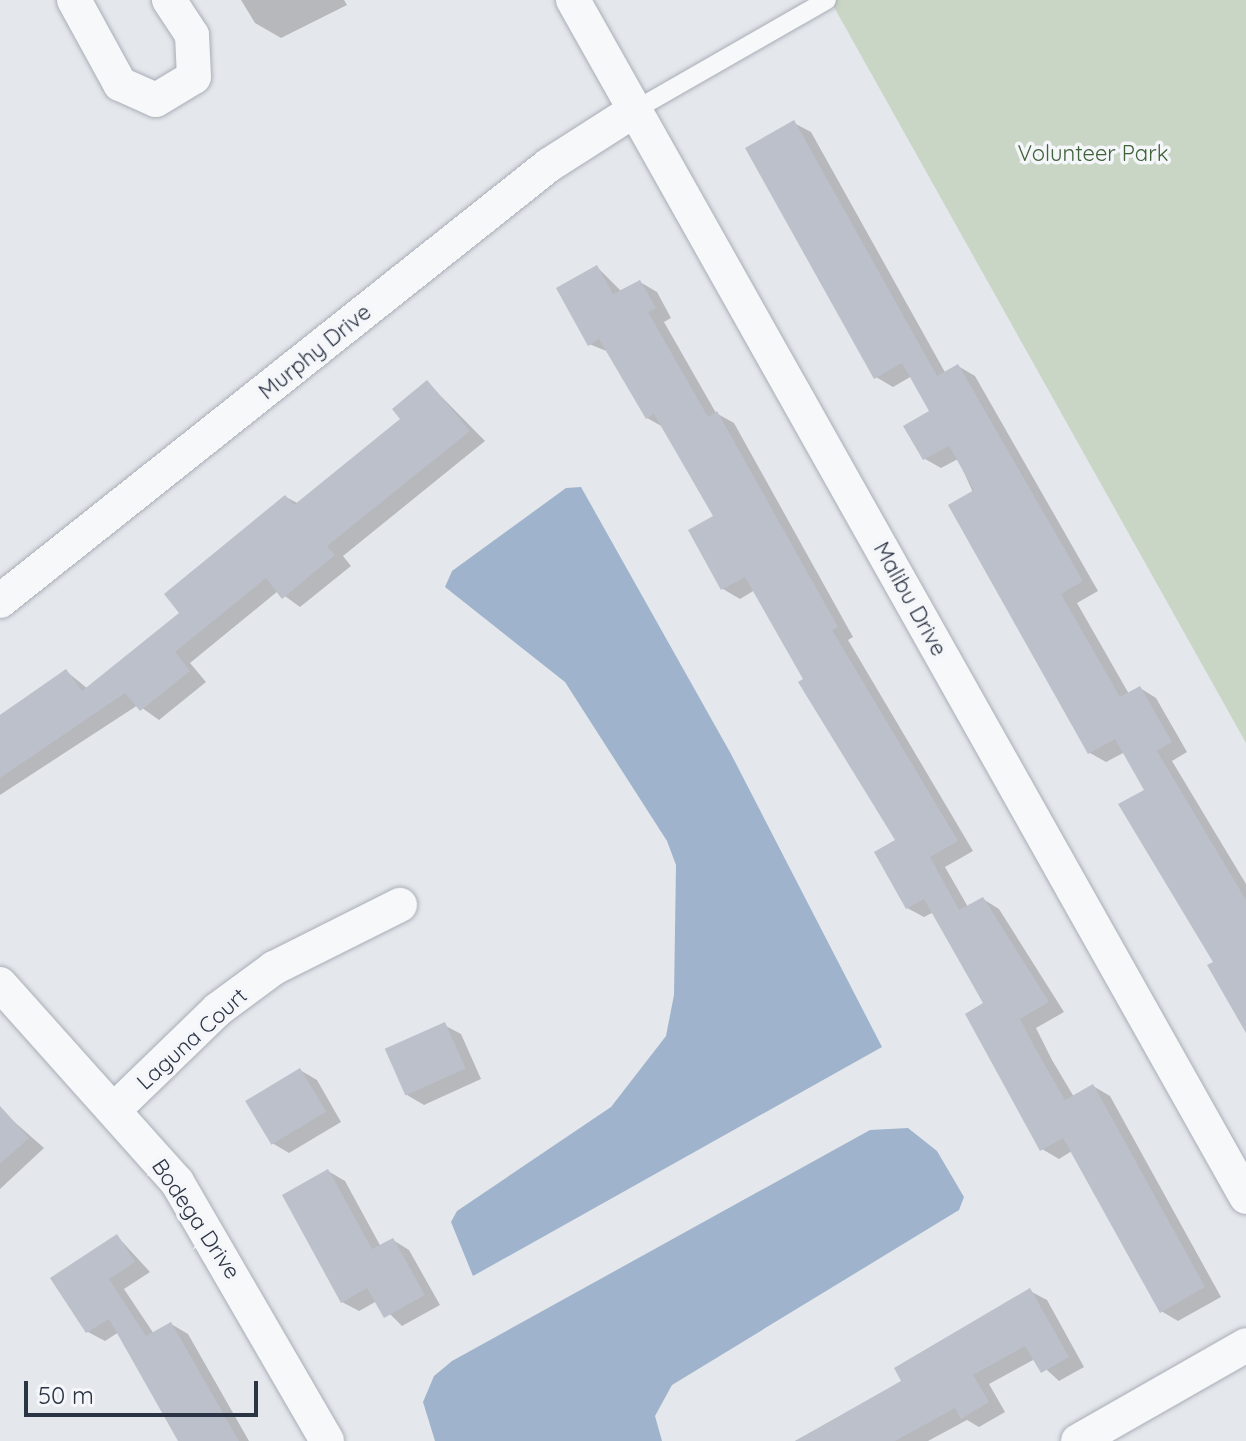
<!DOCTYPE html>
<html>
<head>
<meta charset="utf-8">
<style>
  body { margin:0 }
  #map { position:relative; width:1246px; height:1441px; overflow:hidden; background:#e4e7ec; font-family:Quicksand,sans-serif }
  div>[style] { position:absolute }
  .green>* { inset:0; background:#c9d6c5 }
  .water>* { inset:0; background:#9fb4cc }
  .shadow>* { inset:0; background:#0003 }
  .building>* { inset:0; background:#bbc0ca; transform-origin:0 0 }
  .roads { filter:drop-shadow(0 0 2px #a9aeb7) drop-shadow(0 0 2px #a9aeb7) }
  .service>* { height:18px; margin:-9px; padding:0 9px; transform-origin:9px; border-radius:9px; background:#f7f8fa }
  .minor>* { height:34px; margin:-17px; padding:0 17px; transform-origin:17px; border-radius:17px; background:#f7f8fa }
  span { translate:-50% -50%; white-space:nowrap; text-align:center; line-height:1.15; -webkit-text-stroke:7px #f4f6f9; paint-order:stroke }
  .park-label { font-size:22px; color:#3f6138 }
  .street-label { font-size:22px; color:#2b3445 }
  .scale { position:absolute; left:24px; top:1381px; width:234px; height:36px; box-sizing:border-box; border:4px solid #2b3445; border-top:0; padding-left:10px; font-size:24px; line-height:28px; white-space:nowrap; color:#2b3445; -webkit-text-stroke:6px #f4f6f9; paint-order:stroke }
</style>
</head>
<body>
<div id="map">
  <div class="green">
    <div style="clip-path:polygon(830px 0,1246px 0,1246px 743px)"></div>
  </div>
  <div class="water">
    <div style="clip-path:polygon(581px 487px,731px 754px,882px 1047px,473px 1276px,451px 1222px,457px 1211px,611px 1107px,666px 1036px,674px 995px,676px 865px,667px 841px,565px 682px,445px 587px,452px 571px,566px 488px)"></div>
    <div style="clip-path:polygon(908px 1128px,937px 1151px,964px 1197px,959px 1210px,672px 1385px,655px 1416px,662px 1441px,435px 1441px,423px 1402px,434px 1376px,452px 1361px,870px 1130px)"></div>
  </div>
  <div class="shadow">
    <div style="clip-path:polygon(241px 0,344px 0,347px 5px,281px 38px,255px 23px)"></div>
    <div style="clip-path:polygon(794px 123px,811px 132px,946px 374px,958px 366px,975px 376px,1098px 591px,1077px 603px,1129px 694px,1140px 688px,1156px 698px,1187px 752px,1172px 761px,1246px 884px,1246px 1030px,1146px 790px,1125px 752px,1106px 762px,1090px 753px,958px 459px,941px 468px,925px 459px,932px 411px,912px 376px,893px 387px,876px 377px)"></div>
    <div style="clip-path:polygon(597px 267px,622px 292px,640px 282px,657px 292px,671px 318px,664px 322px,716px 413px,734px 423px,853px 637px,848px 640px,973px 851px,945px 867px,968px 907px,983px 899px,999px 909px,1064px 1012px,1036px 1028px,1052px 1060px,1074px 1097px,1093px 1086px,1110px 1096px,1221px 1297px,1178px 1321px,1161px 1311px,1072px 1151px,1059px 1159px,1042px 1149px,986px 1004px,934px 912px,924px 917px,907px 908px,897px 841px,806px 680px,755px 590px,740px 599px,723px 589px,716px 517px,665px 428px,647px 418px,609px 352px,589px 344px)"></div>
    <div style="clip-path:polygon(427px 382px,485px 441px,343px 556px,351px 566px,300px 607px,278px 591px,190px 663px,206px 682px,159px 720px,138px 705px,0 795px,0 715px,66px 671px,88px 689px,182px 614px,286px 497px,299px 504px,402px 419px)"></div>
    <div style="clip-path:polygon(444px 1025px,461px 1034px,481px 1079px,424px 1105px,407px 1095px)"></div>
    <div style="clip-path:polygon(300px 1070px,317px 1080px,341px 1122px,289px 1153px,272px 1143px)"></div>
    <div style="clip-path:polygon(2px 1111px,44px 1148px,0 1189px,0 1112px)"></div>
    <div style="clip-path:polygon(328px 1171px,345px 1181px,381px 1247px,393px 1240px,409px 1250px,440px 1305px,402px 1326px,377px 1301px,359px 1311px,342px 1302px)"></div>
    <div style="clip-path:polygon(117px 1236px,150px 1272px,124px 1289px,154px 1334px,171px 1324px,188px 1334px,249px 1441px,180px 1441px,119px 1332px,105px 1341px,88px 1332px)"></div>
    <div style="clip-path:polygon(1030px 1291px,1047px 1300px,1084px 1367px,1059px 1381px,1035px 1359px,989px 1384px,1005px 1412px,979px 1427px,967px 1420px,928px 1441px,795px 1441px,904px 1382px)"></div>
  </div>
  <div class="building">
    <div style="clip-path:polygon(794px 120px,937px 376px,958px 364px,1083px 581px,1061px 594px,1120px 697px,1140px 686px,1172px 742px,1157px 751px,1246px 900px,1246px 1033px,1207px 965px,1213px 962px,1118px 804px,1144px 790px,1115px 739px,1088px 754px,948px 505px,974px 490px,949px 446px,923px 460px,903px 426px,929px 411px,902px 363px,874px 379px,745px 148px)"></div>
    <div style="clip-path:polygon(597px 265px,613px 294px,640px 280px,656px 308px,648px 312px,708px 417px,717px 411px,838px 627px,832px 630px,958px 841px,930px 857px,959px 910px,983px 897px,1049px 1002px,1020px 1019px,1035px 1048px,1065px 1100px,1093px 1084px,1205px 1287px,1160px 1313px,1063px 1138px,1040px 1151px,965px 1014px,983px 1003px,924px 899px,906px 909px,874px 852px,895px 840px,798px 682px,803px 679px,745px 577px,721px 590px,688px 530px,713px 516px,654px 414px,646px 419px,599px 339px,588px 346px,556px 288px)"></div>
    <div style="clip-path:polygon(427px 380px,470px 431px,327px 546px,335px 555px,282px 599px,266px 578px,175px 652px,190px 671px,140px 711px,125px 693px,0 778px,0 715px,66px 669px,82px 691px,179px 613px,164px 594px,285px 495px,294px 505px,400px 419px,392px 409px)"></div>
    <div style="left:445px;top:1022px;width:51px;height:66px;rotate:66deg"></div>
    <div style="left:300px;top:1068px;width:51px;height:64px;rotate:59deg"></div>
    <div style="clip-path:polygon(0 1106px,29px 1138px,0 1164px)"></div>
    <div style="clip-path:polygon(328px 1169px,372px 1249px,393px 1238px,425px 1295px,384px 1318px,367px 1288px,341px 1303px,282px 1195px)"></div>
    <div style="clip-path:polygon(117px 1234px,135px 1262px,109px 1279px,146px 1336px,171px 1322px,239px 1441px,178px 1441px,109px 1319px,86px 1333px,50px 1278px)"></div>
    <div style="clip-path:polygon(1030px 1288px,1069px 1357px,1041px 1373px,1025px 1346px,973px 1375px,989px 1402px,961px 1419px,955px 1408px,895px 1441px,795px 1441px,901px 1381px,894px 1368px)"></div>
  </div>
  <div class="roads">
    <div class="service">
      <div style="left:635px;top:110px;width:221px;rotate:-29.8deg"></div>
    </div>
    <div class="minor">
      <div style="left:74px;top:0;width:96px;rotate:61.3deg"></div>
      <div style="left:120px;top:84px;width:39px;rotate:24deg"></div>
      <div style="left:156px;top:100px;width:44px;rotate:-31.2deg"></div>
      <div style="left:194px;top:77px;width:42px;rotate:-92.7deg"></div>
      <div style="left:192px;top:35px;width:42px;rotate:-123.3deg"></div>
      <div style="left:573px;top:0;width:1373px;rotate:60.65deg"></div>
      <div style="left:0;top:601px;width:701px;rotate:-38.46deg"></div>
      <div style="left:549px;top:165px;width:102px;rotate:-32.6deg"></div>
      <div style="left:0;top:984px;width:266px;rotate:48.2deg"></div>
      <div style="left:177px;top:1182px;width:299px;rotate:59.9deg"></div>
      <div style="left:115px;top:1109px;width:142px;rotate:-44.1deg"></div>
      <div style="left:217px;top:1010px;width:71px;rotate:-36.4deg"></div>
      <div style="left:274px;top:968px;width:141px;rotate:-26.6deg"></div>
      <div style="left:1078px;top:1441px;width:193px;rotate:-29.7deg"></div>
    </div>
  </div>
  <div class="park-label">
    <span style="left:1093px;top:154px">Volunteer Park</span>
  </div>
  <div class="street-label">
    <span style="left:315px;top:352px;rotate:-39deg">Murphy Drive</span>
    <span style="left:910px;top:599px;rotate:61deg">Malibu Drive</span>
    <span style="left:192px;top:1039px;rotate:-42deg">Laguna Court</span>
    <span style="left:196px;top:1219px;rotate:56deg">Bodega Drive</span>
  </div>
  <div class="scale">50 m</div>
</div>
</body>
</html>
